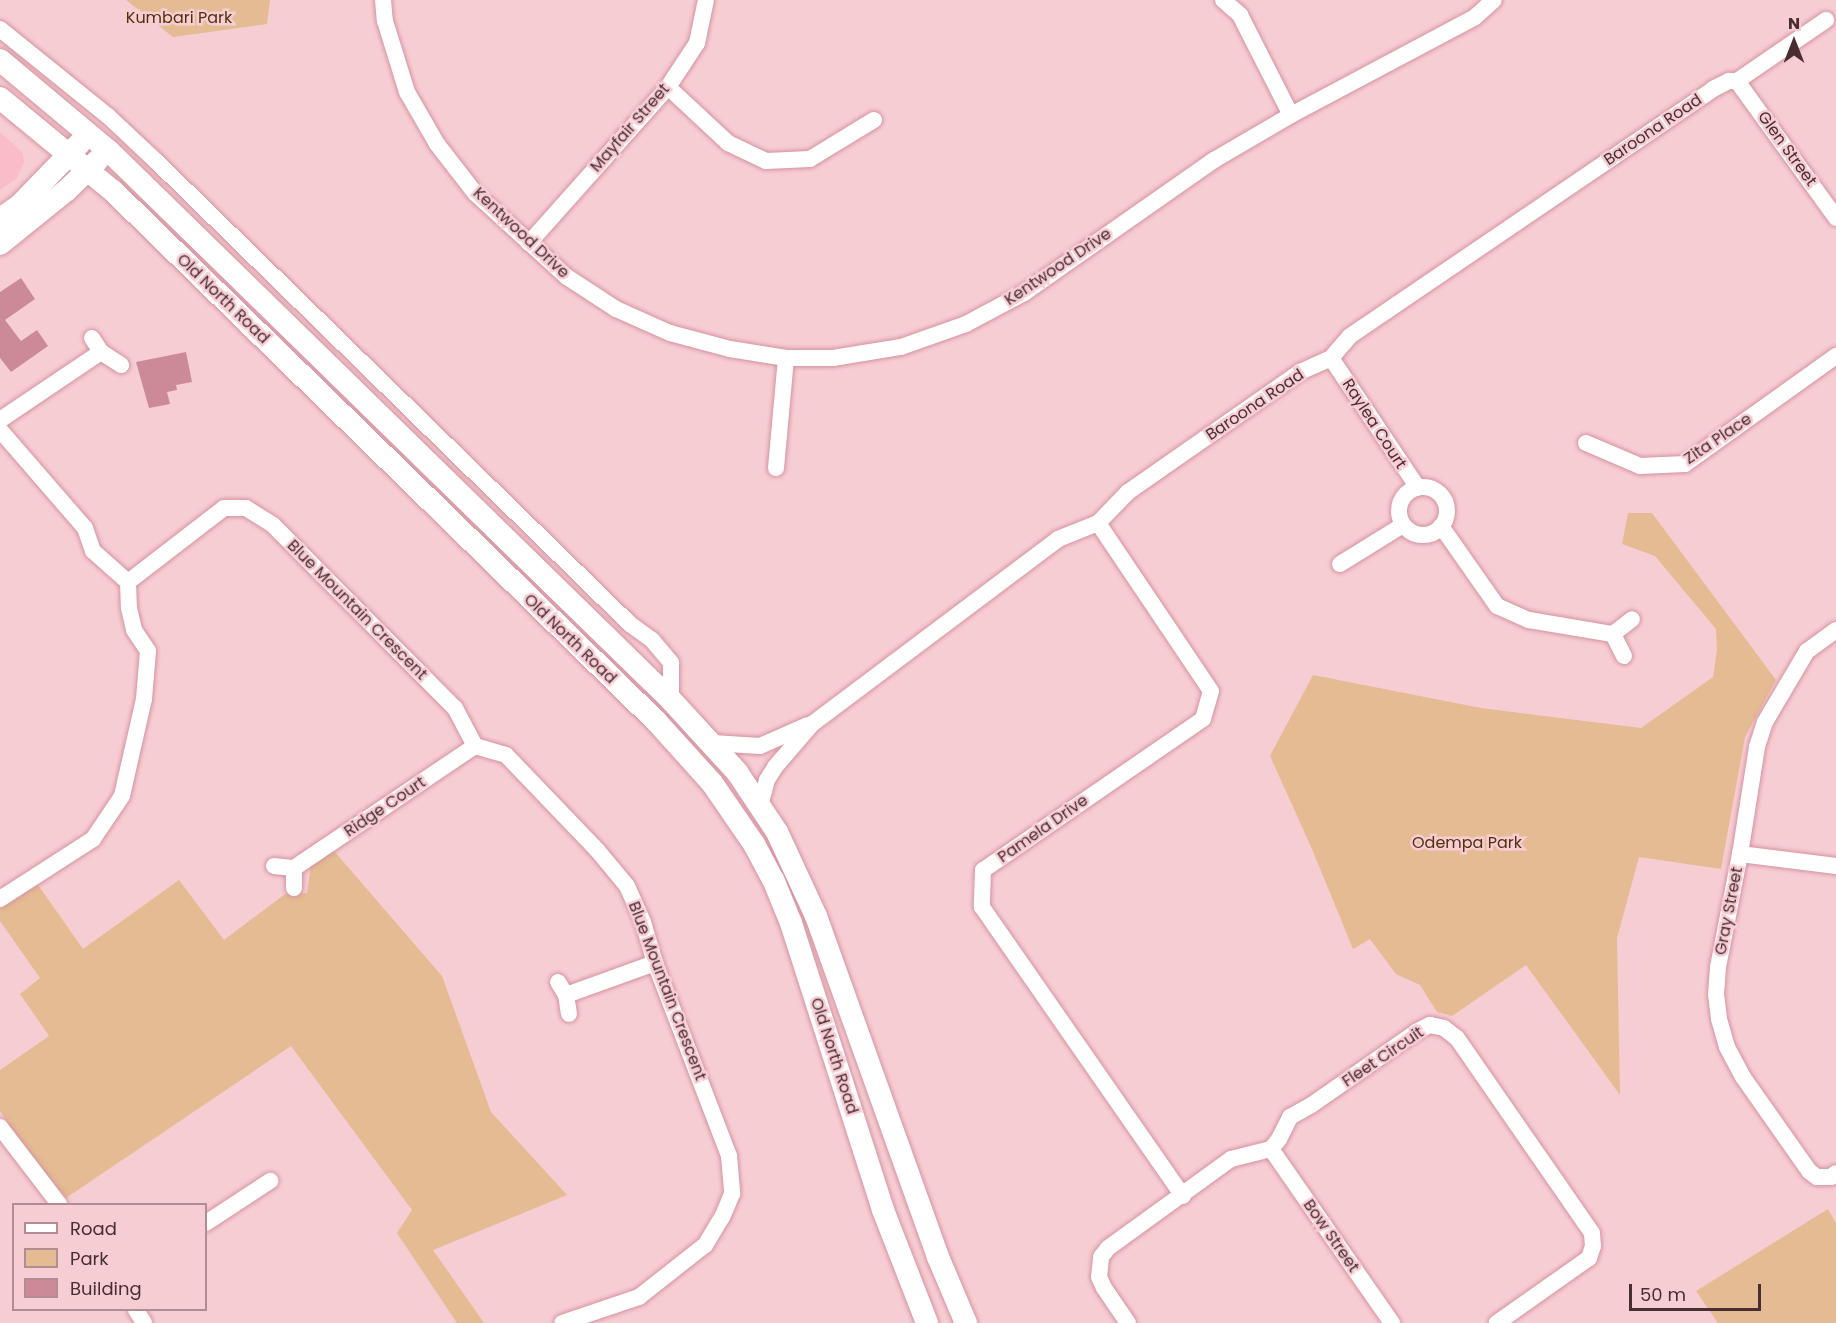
<!DOCTYPE html>
<html>
<head>
<meta charset="utf-8">
<style>
  body { margin:0 }
  #map { position:relative; width:1836px; height:1323px; overflow:hidden; background:#f7cdd4; font-family:Poppins,sans-serif }
  div>[style] { position:absolute }
  .built>* { inset:0; background:#fabcc6 }
  .green>* { inset:0; background:#e4bb92 }
  .building>* { inset:0; background:#cb8a96 }
  .roads { filter:drop-shadow(0 0 2px #d5939f) drop-shadow(0 0 2px #d5939f) }
  .street>* { height:16px; margin:-8px; padding:0 8px; transform-origin:8px; border-radius:8px; background:#fff }
  .street>.ring { margin:-8px; padding:0; box-sizing:content-box; background:none; border:16px solid #fff; border-radius:50% }
  .secondary>* { height:22px; margin:-11px; padding:0 11px; transform-origin:11px; border-radius:11px; background:#fff }
  span { translate:-50% -50%; white-space:nowrap; text-align:center; line-height:1.15; -webkit-text-stroke:5px #f7cdd4; paint-order:stroke }
  .park-label { font-size:16px; color:#51310a }
  .street-label { font-size:16px; color:#482d32 }
  .legend { position:absolute; left:12px; top:1203px; width:195px; height:108px; box-sizing:border-box; background:#f7cdd4; border:2px solid #b18d93; margin:0; padding:8px 10px; list-style:none; font-size:18px; color:#482d32 }
  .legend li { display:flex; align-items:center; gap:12px; height:30px }
  .legend b { width:30px; border:2px solid #b18d93 }
  .north { position:absolute; left:1764px; top:12px; width:60px; height:60px; -webkit-text-stroke:4px #f7cdd4; paint-order:stroke; rotate:0deg; font-size:16px; font-weight:700; line-height:24px; text-align:center; color:#482d32 }
  .north::after { content:''; display:block; margin:auto; width:21px; height:27px; background:#482d32; clip-path:polygon(50% 0,100% 100%,50% 72%,0 100%) }
  .scale { position:absolute; left:1629px; top:1284px; width:132px; height:27px; box-sizing:border-box; border:3px solid #482d32; border-top:0; padding-left:8px; font-size:18px; line-height:21px; white-space:nowrap; color:#482d32; -webkit-text-stroke:4px #f7cdd4; paint-order:stroke }
</style>
</head>
<body>
<div id="map">
  <div class="built">
    <div style="clip-path:polygon(0 132px,23px 153px,24px 163px,16px 179px,0 190px)"></div>
  </div>
  <div class="green">
    <div style="clip-path:polygon(126px 0,270px 0,267px 24px,173px 37px)"></div>
    <div style="clip-path:polygon(1628px 513px,1652px 513px,1776px 680px,1745px 737px,1721px 869px,1639px 857px,1617px 938px,1620px 1095px,1526px 965px,1452px 1016px,1437px 1012px,1420px 985px,1396px 974px,1370px 939px,1353px 949px,1312px 849px,1270px 756px,1313px 675px,1481px 708px,1641px 728px,1713px 677px,1717px 650px,1716px 629px,1655px 556px,1622px 544px)"></div>
    <div style="clip-path:polygon(334px 851px,442px 976px,491px 1112px,567px 1195px,433px 1250px,484px 1323px,457px 1323px,397px 1233px,412px 1210px,291px 1046px,60px 1202px,0 1111px,0 1070px,49px 1036px,20px 994px,40px 978px,0 921px,0 907px,36px 882px,83px 949px,179px 880px,224px 940px,285px 894px,307px 893px,311px 865px)"></div>
    <div style="clip-path:polygon(1828px 1209px,1836px 1223px,1836px 1323px,1718px 1323px,1696px 1291px)"></div>
  </div>
  <div class="building">
    <div style="clip-path:polygon(21px 278px,35px 299px,5px 320px,21px 341px,37px 330px,48px 346px,11px 372px,0 358px,0 292px)"></div>
    <div style="clip-path:polygon(186px 352px,192px 382px,176px 385px,177px 390px,167px 392px,170px 404px,149px 408px,136px 362px)"></div>
  </div>
  <div class="roads">
    <div class="street">
      <div style="left:383px;top:0;width:21px;rotate:85deg"></div>
      <div style="left:385px;top:21px;width:74px;rotate:72.8deg"></div>
      <div style="left:407px;top:92px;width:60px;rotate:60deg"></div>
      <div style="left:437px;top:144px;width:62px;rotate:52.2deg"></div>
      <div style="left:475px;top:193px;width:125px;rotate:42.4deg"></div>
      <div style="left:567px;top:277px;width:59px;rotate:33.1deg"></div>
      <div style="left:616px;top:309px;width:59px;rotate:24deg"></div>
      <div style="left:670px;top:333px;width:62px;rotate:14.9deg"></div>
      <div style="left:730px;top:349px;width:57px;rotate:9.1deg"></div>
      <div style="left:786px;top:358px;width:47px"></div>
      <div style="left:833px;top:358px;width:69px;rotate:-9.2deg"></div>
      <div style="left:901px;top:347px;width:69px;rotate:-19.5deg"></div>
      <div style="left:966px;top:324px;width:66px;rotate:-28.1deg"></div>
      <div style="left:1024px;top:293px;width:232px;rotate:-35deg"></div>
      <div style="left:1214px;top:160px;width:89px;rotate:-30.3deg"></div>
      <div style="left:1291px;top:115px;width:208px;rotate:-28deg"></div>
      <div style="left:1475px;top:17px;width:25px;rotate:-42deg"></div>
      <div style="left:1223px;top:0;width:23px;rotate:41deg"></div>
      <div style="left:1240px;top:15px;width:112px;rotate:63deg"></div>
      <div style="left:0;top:29px;width:139px;rotate:38.9deg"></div>
      <div style="left:108px;top:116px;width:67px;rotate:43.2deg"></div>
      <div style="left:157px;top:162px;width:661px;rotate:44.33deg"></div>
      <div style="left:630px;top:624px;width:27px;rotate:36deg"></div>
      <div style="left:652px;top:640px;width:30px;rotate:50deg"></div>
      <div style="left:671px;top:663px;width:37px;rotate:90deg"></div>
      <div style="left:1737px;top:81px;width:169px;rotate:54.1deg"></div>
      <div style="left:668px;top:87px;width:82px;rotate:43deg"></div>
      <div style="left:728px;top:143px;width:42px;rotate:25.3deg"></div>
      <div style="left:766px;top:161px;width:44px;rotate:-2.6deg"></div>
      <div style="left:810px;top:159px;width:75px;rotate:-31.4deg"></div>
      <div style="left:529px;top:243px;width:209px;rotate:-48.3deg"></div>
      <div style="left:668px;top:87px;width:53px;rotate:-56.6deg"></div>
      <div style="left:697px;top:43px;width:44px;rotate:-78.2deg"></div>
      <div style="left:92px;top:338px;width:17px;rotate:57deg"></div>
      <div style="left:101px;top:352px;width:24px;rotate:33deg"></div>
      <div style="left:1331px;top:358px;width:156px;rotate:56.2deg"></div>
      <div style="left:0;top:420px;width:122px;rotate:-34deg"></div>
      <div style="left:0;top:430px;width:130px;rotate:49.1deg"></div>
      <div style="left:85px;top:528px;width:24px;rotate:71deg"></div>
      <div style="left:93px;top:551px;width:47px;rotate:41.5deg"></div>
      <div style="left:128px;top:582px;width:26px;rotate:88deg"></div>
      <div style="left:129px;top:608px;width:23px;rotate:77deg"></div>
      <div style="left:134px;top:630px;width:25px;rotate:56deg"></div>
      <div style="left:148px;top:651px;width:48px;rotate:94.8deg"></div>
      <div style="left:144px;top:699px;width:99px;rotate:102.8deg"></div>
      <div style="left:122px;top:796px;width:52px;rotate:124deg"></div>
      <div style="left:93px;top:839px;width:111px;rotate:147.2deg"></div>
      <div style="left:1586px;top:443px;width:59px;rotate:23.1deg"></div>
      <div style="left:1640px;top:466px;width:45px;rotate:-2.5deg"></div>
      <div style="left:1685px;top:464px;width:186px;rotate:-35.6deg"></div>
      <div style="left:776px;top:468px;width:110px;rotate:-84.8deg"></div>
      <div class="ring" style="left:1399px;top:487px;width:32px;height:32px"></div>
      <div style="left:1098px;top:523px;width:202px;rotate:56.1deg"></div>
      <div style="left:1211px;top:691px;width:29px;rotate:106deg"></div>
      <div style="left:1203px;top:719px;width:267px;rotate:145.5deg"></div>
      <div style="left:983px;top:870px;width:37px;rotate:92deg"></div>
      <div style="left:982px;top:907px;width:352px;rotate:55.2deg"></div>
      <div style="left:1441px;top:526px;width:98px;rotate:55deg"></div>
      <div style="left:1497px;top:606px;width:35px;rotate:24deg"></div>
      <div style="left:1529px;top:620px;width:85px;rotate:9.5deg"></div>
      <div style="left:1340px;top:564px;width:74px;rotate:-31.8deg"></div>
      <div style="left:128px;top:582px;width:121px;rotate:-37.6deg"></div>
      <div style="left:224px;top:508px;width:22px"></div>
      <div style="left:246px;top:508px;width:32px;rotate:32deg"></div>
      <div style="left:273px;top:525px;width:258px;rotate:45.2deg"></div>
      <div style="left:455px;top:708px;width:43px;rotate:62.2deg"></div>
      <div style="left:475px;top:746px;width:32px;rotate:16deg"></div>
      <div style="left:506px;top:755px;width:133px;rotate:46.2deg"></div>
      <div style="left:598px;top:851px;width:45px;rotate:50.4deg"></div>
      <div style="left:627px;top:886px;width:39px;rotate:66deg"></div>
      <div style="left:643px;top:922px;width:43px;rotate:73.7deg"></div>
      <div style="left:655px;top:963px;width:207px;rotate:69deg"></div>
      <div style="left:729px;top:1156px;width:38px;rotate:85deg"></div>
      <div style="left:732px;top:1194px;width:25px;rotate:113deg"></div>
      <div style="left:722px;top:1217px;width:33px;rotate:121deg"></div>
      <div style="left:705px;top:1245px;width:84px;rotate:141.8deg"></div>
      <div style="left:639px;top:1297px;width:81px;rotate:161.3deg"></div>
      <div style="left:1836px;top:630px;width:36px;rotate:144deg"></div>
      <div style="left:1807px;top:651px;width:82px;rotate:120.6deg"></div>
      <div style="left:1765px;top:722px;width:26px;rotate:108deg"></div>
      <div style="left:1757px;top:747px;width:108px;rotate:99deg"></div>
      <div style="left:1740px;top:854px;width:115px;rotate:101deg"></div>
      <div style="left:1718px;top:967px;width:27px;rotate:94deg"></div>
      <div style="left:1716px;top:994px;width:25px;rotate:83deg"></div>
      <div style="left:1719px;top:1019px;width:29px;rotate:74deg"></div>
      <div style="left:1727px;top:1047px;width:34px;rotate:62deg"></div>
      <div style="left:1743px;top:1077px;width:115px;rotate:54.9deg"></div>
      <div style="left:1809px;top:1171px;width:10px;rotate:37deg"></div>
      <div style="left:1817px;top:1177px;width:14px"></div>
      <div style="left:1831px;top:1177px;width:6px;rotate:-39deg"></div>
      <div style="left:1624px;top:656px;width:25px;rotate:-117deg"></div>
      <div style="left:1613px;top:634px;width:24px;rotate:-38deg"></div>
      <div style="left:712px;top:743px;width:48px;rotate:3.6deg"></div>
      <div style="left:760px;top:746px;width:52px;rotate:-23.6deg"></div>
      <div style="left:760px;top:806px;width:27px;rotate:-75deg"></div>
      <div style="left:767px;top:780px;width:15px;rotate:-58deg"></div>
      <div style="left:775px;top:767px;width:57px;rotate:-49.3deg"></div>
      <div style="left:812px;top:724px;width:308px;rotate:-36.9deg"></div>
      <div style="left:1058px;top:539px;width:43px;rotate:-21.8deg"></div>
      <div style="left:1098px;top:523px;width:43px;rotate:-45.9deg"></div>
      <div style="left:1128px;top:492px;width:210px;rotate:-34.9deg"></div>
      <div style="left:1300px;top:372px;width:34px;rotate:-24deg"></div>
      <div style="left:1331px;top:358px;width:29px;rotate:-49deg"></div>
      <div style="left:1350px;top:336px;width:439px;rotate:-34.2deg"></div>
      <div style="left:1713px;top:89px;width:18px;rotate:-27deg"></div>
      <div style="left:1729px;top:81px;width:8px"></div>
      <div style="left:1737px;top:81px;width:108px;rotate:-34.4deg"></div>
      <div style="left:1740px;top:854px;width:97px;rotate:7.1deg"></div>
      <div style="left:274px;top:866px;width:20px;rotate:6deg"></div>
      <div style="left:294px;top:868px;width:20px;rotate:90deg"></div>
      <div style="left:294px;top:868px;width:218px;rotate:-34deg"></div>
      <div style="left:558px;top:982px;width:15px;rotate:58deg"></div>
      <div style="left:566px;top:995px;width:19px;rotate:81deg"></div>
      <div style="left:566px;top:995px;width:95px;rotate:-19.8deg"></div>
      <div style="left:0;top:1127px;width:97px;rotate:52.5deg"></div>
      <div style="left:1271px;top:1149px;width:212px;rotate:55.2deg"></div>
      <div style="left:206px;top:1223px;width:77px;rotate:-33.3deg"></div>
      <div style="left:136px;top:1310px;width:15px;rotate:58deg"></div>
      <div style="left:1128px;top:1323px;width:42px;rotate:-124.4deg"></div>
      <div style="left:1104px;top:1288px;width:12px;rotate:-114deg"></div>
      <div style="left:1099px;top:1277px;width:20px;rotate:-84deg"></div>
      <div style="left:1101px;top:1257px;width:11px;rotate:-52deg"></div>
      <div style="left:1108px;top:1248px;width:152px;rotate:-35.9deg"></div>
      <div style="left:1231px;top:1159px;width:41px;rotate:-14deg"></div>
      <div style="left:1271px;top:1149px;width:13px;rotate:-51deg"></div>
      <div style="left:1279px;top:1139px;width:25px;rotate:-63deg"></div>
      <div style="left:1290px;top:1117px;width:23px;rotate:-29deg"></div>
      <div style="left:1310px;top:1106px;width:129px;rotate:-34.9deg"></div>
      <div style="left:1416px;top:1032px;width:16px;rotate:-27deg"></div>
      <div style="left:1430px;top:1025px;width:14px;rotate:12deg"></div>
      <div style="left:1444px;top:1028px;width:16px;rotate:38deg"></div>
      <div style="left:1457px;top:1038px;width:237px;rotate:55.3deg"></div>
      <div style="left:1592px;top:1233px;width:13px;rotate:86deg"></div>
      <div style="left:1593px;top:1246px;width:13px;rotate:108deg"></div>
      <div style="left:1589px;top:1258px;width:113px;rotate:144.8deg"></div>
    </div>
    <div class="secondary">
      <div style="left:0;top:60px;width:142px;rotate:39.9deg"></div>
      <div style="left:109px;top:151px;width:786px;rotate:44.33deg"></div>
      <div style="left:671px;top:700px;width:98px;rotate:47.5deg"></div>
      <div style="left:737px;top:772px;width:72px;rotate:56.3deg"></div>
      <div style="left:777px;top:832px;width:93px;rotate:65.1deg"></div>
      <div style="left:816px;top:916px;width:362px;rotate:70.3deg"></div>
      <div style="left:938px;top:1257px;width:72px;rotate:67deg"></div>
      <div style="left:0;top:98px;width:146px;rotate:39.5deg"></div>
      <div style="left:113px;top:191px;width:759px;rotate:44.31deg"></div>
      <div style="left:656px;top:721px;width:84px;rotate:47.9deg"></div>
      <div style="left:712px;top:783px;width:74px;rotate:55.5deg"></div>
      <div style="left:754px;top:844px;width:40px;rotate:62deg"></div>
      <div style="left:773px;top:879px;width:48px;rotate:67.8deg"></div>
      <div style="left:791px;top:923px;width:301px;rotate:72.2deg"></div>
      <div style="left:883px;top:1210px;width:121px;rotate:68.7deg"></div>
      <div style="left:0;top:219px;width:24px;rotate:-35deg"></div>
      <div style="left:20px;top:205px;width:86px;rotate:-45.9deg"></div>
      <div style="left:0;top:244px;width:86px;rotate:-38.9deg"></div>
      <div style="left:67px;top:190px;width:42px;rotate:-44deg"></div>
    </div>
  </div>
  <div class="park-label">
    <span style="left:179px;top:18px">Kumbari Park</span>
    <span style="left:1467px;top:843px">Odempa Park</span>
  </div>
  <div class="street-label">
    <span style="left:630px;top:128px;rotate:-49deg">Mayfair Street</span>
    <span style="left:1653px;top:130px;rotate:-34deg">Baroona Road</span>
    <span style="left:1787px;top:149px;rotate:54deg">Glen Street</span>
    <span style="left:521px;top:233px;rotate:43deg">Kentwood Drive</span>
    <span style="left:1058px;top:267px;rotate:-34deg">Kentwood Drive</span>
    <span style="left:223px;top:299px;rotate:44deg">Old North Road</span>
    <span style="left:1255px;top:405px;rotate:-34deg">Baroona Road</span>
    <span style="left:1374px;top:424px;rotate:57deg">Raylea Court</span>
    <span style="left:1718px;top:439px;rotate:-34deg">Zita Place</span>
    <span style="left:357px;top:610px;rotate:45deg">Blue Mountain Crescent</span>
    <span style="left:570px;top:639px;rotate:44deg">Old North Road</span>
    <span style="left:385px;top:807px;rotate:-34deg">Ridge Court</span>
    <span style="left:1043px;top:829px;rotate:-35deg">Pamela Drive</span>
    <span style="left:1729px;top:911px;rotate:-79deg">Gray Street</span>
    <span style="left:667px;top:991px;rotate:69deg">Blue Mountain Crescent</span>
    <span style="left:834px;top:1056px;rotate:72deg">Old North Road</span>
    <span style="left:1383px;top:1057px;rotate:-34deg">Fleet Circuit</span>
    <span style="left:1331px;top:1236px;rotate:55deg">Bow Street</span>
  </div>
  <ul class="legend">
  <li><b style="height:8px;background:#fff"></b>Road</li>
  <li><b style="height:16px;background:#e4bb92"></b>Park</li>
  <li><b style="height:16px;background:#cb8a96"></b>Building</li>
  </ul>
  <div class="north">N</div>
  <div class="scale">50 m</div>
</div>
</body>
</html>
